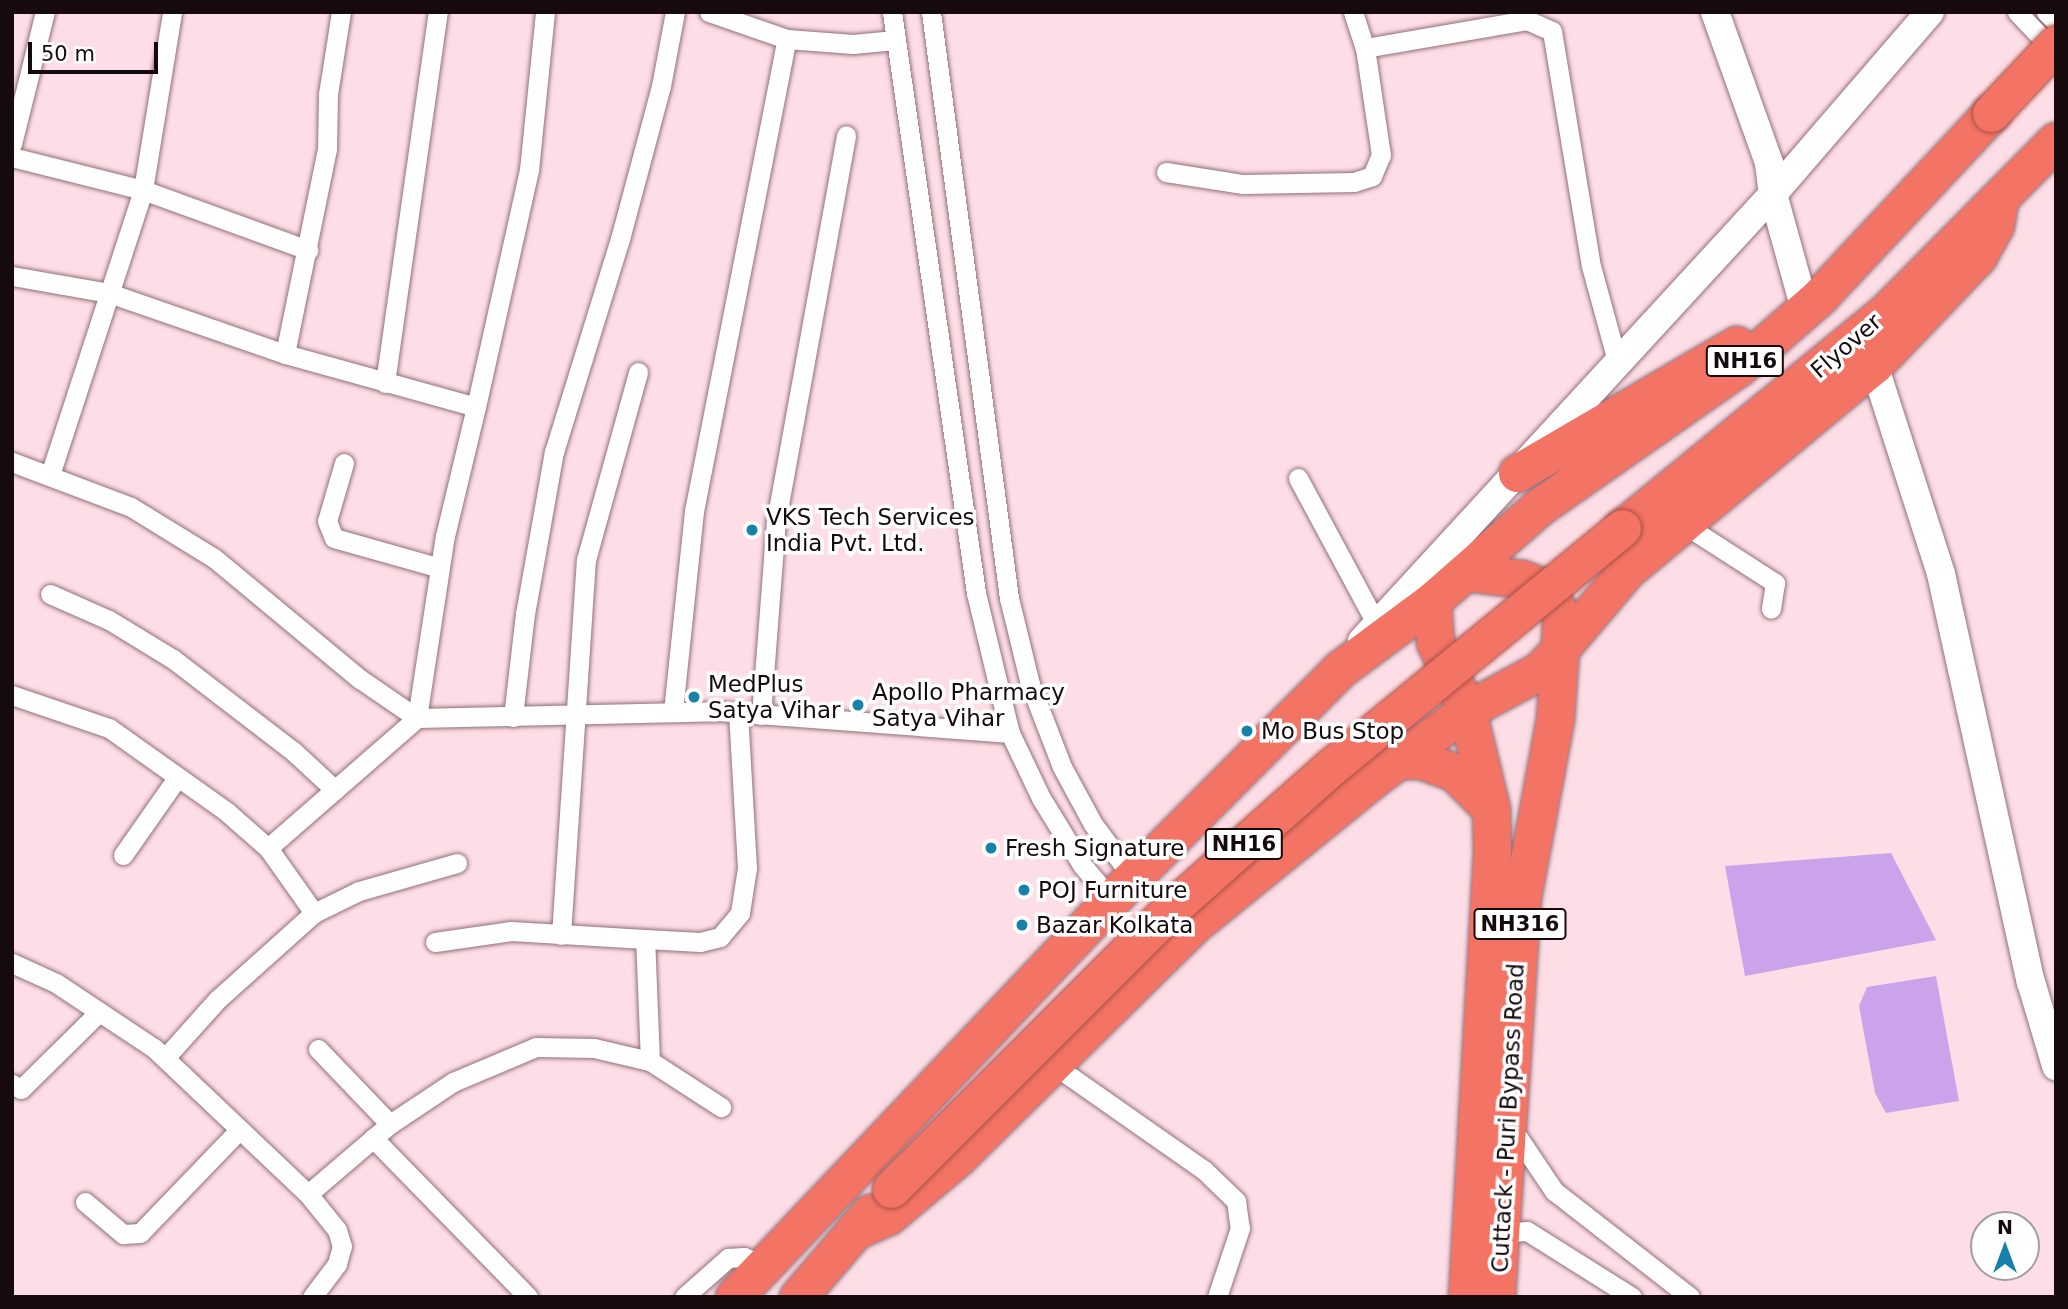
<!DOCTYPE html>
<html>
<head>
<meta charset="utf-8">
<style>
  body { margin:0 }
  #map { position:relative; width:2068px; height:1309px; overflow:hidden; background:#fedee6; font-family:"DejaVu Sans",sans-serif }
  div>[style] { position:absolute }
  .water>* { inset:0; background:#caa3ea }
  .roads { filter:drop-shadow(0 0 2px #927079) drop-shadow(0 0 2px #927079) }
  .street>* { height:19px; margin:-9.5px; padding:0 9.5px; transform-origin:9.5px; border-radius:9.5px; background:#fff }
  .secondary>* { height:28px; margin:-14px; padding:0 14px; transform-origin:14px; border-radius:14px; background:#fff }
  .highway>* { height:37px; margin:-18.5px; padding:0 18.5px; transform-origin:18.5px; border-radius:18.5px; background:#f37465 }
  .bridges { filter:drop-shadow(0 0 2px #a64f46) drop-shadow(0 0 2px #a64f46) }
  .highway-bridge>* { height:37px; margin:-18.5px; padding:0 18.5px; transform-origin:18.5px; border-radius:18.5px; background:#f37465 }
  .dots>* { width:19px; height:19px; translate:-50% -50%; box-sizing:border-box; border:4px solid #fff; border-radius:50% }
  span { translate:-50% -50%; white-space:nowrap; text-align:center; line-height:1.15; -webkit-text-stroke:7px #fff; paint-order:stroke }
  .shield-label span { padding:2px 5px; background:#fff; border:2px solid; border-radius:5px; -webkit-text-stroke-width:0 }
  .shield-label { font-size:21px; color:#160a0d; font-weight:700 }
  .street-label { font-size:23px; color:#160a0d }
  .poi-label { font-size:23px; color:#160a0d }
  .left { translate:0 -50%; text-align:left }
  .frame { position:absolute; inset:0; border:14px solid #160a0d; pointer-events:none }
  .north { position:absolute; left:1970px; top:1211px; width:70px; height:70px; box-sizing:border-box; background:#fff; border:2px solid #a29d9e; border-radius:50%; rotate:0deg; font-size:19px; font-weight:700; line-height:28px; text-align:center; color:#160a0d }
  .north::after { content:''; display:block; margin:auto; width:24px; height:32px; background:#1682aa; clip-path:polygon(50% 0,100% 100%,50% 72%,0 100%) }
  .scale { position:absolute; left:28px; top:42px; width:130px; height:32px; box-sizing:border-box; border:4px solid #160a0d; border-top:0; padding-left:9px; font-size:21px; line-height:24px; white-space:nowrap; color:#160a0d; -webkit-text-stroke:5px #fff; paint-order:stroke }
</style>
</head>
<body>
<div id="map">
  <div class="water">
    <div style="clip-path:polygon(1891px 853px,1936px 940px,1745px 976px,1725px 866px)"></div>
    <div style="clip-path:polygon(1936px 976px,1959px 1101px,1886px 1113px,1875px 1093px,1859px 1006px,1867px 987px)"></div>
  </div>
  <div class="roads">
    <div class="street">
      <div style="left:341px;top:12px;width:83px;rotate:99deg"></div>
      <div style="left:328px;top:94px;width:55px;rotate:91deg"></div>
      <div style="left:327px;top:149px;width:209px;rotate:101.6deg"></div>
      <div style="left:285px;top:354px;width:198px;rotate:15.5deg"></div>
      <div style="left:476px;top:407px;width:243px;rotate:-77.4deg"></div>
      <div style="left:529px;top:170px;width:159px;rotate:-84.2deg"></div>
      <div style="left:709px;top:12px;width:83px;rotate:19.1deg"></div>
      <div style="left:787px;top:39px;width:66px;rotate:4.3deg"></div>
      <div style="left:853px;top:44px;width:42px;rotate:-5.4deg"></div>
      <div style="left:892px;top:12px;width:587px;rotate:81.77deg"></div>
      <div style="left:976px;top:593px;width:103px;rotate:76.5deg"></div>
      <div style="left:1000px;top:693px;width:41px;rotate:76deg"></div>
      <div style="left:1010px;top:733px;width:72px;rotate:64.5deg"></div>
      <div style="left:1041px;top:798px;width:79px;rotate:58.5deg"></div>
      <div style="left:1082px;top:865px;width:46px;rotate:49.4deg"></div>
      <div style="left:931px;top:12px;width:591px;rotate:82.42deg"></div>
      <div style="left:1009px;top:598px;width:89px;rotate:76.3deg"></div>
      <div style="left:1030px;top:684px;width:89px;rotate:68.9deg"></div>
      <div style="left:1062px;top:767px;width:65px;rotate:61.5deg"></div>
      <div style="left:1093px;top:824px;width:67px;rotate:53.5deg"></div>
      <div style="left:1353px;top:12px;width:38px;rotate:72deg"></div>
      <div style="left:1365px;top:48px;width:164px;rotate:-9.8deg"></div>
      <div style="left:1527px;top:20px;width:27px;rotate:24deg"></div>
      <div style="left:1552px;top:31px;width:238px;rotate:80.6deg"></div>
      <div style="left:1591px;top:266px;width:98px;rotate:74.7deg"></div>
      <div style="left:2017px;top:12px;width:55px;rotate:46.5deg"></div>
      <div style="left:2046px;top:12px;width:14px;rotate:45deg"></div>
      <div style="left:12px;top:144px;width:136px;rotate:-76deg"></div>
      <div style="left:12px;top:157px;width:135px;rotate:14.1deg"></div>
      <div style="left:143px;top:190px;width:176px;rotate:20deg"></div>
      <div style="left:1166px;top:172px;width:78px;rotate:8.9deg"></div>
      <div style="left:1243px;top:184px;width:111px;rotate:-1deg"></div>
      <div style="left:1354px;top:182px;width:19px;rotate:-18deg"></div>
      <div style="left:1372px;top:176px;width:23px;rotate:-67deg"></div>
      <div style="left:1381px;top:155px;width:108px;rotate:-98.5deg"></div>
      <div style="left:12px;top:276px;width:98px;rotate:9.9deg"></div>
      <div style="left:109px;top:293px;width:186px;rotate:19.1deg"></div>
      <div style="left:385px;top:383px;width:375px;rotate:-81.9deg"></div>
      <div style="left:12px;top:462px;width:127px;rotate:20.7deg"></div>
      <div style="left:131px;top:507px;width:97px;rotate:31.6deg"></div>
      <div style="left:214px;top:558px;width:190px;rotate:39.7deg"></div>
      <div style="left:360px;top:679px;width:69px;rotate:34.4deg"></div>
      <div style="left:417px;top:718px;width:301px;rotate:-1.3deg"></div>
      <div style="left:718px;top:711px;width:293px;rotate:4.3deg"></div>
      <div style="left:344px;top:463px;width:60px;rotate:106.3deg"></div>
      <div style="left:327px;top:521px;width:18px;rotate:68deg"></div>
      <div style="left:334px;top:538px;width:110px;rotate:15.8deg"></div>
      <div style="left:50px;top:475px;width:300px;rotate:-71.9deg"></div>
      <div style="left:143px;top:190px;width:180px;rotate:-80.7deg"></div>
      <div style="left:1298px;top:478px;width:165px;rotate:61.7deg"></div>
      <div style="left:1682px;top:523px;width:111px;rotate:32.8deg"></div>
      <div style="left:1775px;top:583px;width:26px;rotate:99deg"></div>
      <div style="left:50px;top:594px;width:64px;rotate:23.8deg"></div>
      <div style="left:109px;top:620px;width:75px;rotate:31.4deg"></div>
      <div style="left:173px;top:659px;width:151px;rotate:37.5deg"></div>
      <div style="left:293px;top:751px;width:57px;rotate:42.9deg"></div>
      <div style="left:12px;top:695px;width:102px;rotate:18.8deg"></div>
      <div style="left:109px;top:728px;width:145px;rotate:35.4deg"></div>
      <div style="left:227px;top:812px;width:55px;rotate:41.3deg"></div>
      <div style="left:268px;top:848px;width:80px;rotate:54.7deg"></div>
      <div style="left:673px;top:711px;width:201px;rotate:-84deg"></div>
      <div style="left:694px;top:511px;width:481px;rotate:-78.9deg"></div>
      <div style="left:761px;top:715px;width:195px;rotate:-85.6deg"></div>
      <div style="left:776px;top:521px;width:392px;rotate:-79.7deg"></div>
      <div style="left:513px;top:717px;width:104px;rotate:-83.4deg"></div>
      <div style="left:525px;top:614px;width:165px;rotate:-79.9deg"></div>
      <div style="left:554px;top:452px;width:223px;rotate:-72.8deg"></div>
      <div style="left:620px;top:239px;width:158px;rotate:-75deg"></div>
      <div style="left:661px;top:86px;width:75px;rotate:-79.3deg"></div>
      <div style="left:268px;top:848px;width:198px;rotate:-41.1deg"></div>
      <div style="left:417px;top:718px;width:184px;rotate:-81.3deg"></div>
      <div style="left:445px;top:536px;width:133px;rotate:-76.5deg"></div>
      <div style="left:123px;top:855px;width:94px;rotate:-55deg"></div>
      <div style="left:561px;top:935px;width:376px;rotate:-86.2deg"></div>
      <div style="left:586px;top:560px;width:195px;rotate:-74.5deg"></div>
      <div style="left:435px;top:942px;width:77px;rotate:-8.2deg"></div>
      <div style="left:511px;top:931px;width:134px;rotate:3.4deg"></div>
      <div style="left:12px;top:963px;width:48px;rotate:24.4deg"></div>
      <div style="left:56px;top:983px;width:118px;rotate:33.6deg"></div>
      <div style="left:154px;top:1048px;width:212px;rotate:43.5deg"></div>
      <div style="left:308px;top:1194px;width:46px;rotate:51.1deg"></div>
      <div style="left:337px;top:1230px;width:17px;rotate:73deg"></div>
      <div style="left:342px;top:1246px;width:19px;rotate:106deg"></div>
      <div style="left:337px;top:1264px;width:41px;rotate:127.1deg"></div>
      <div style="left:318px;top:1049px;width:104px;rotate:46.2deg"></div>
      <div style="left:165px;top:1058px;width:79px;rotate:-48.1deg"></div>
      <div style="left:218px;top:999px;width:129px;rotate:-41.9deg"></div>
      <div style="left:314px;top:913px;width:50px;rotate:-26.1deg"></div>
      <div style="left:359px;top:891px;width:102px;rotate:-15.9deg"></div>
      <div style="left:650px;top:1061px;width:122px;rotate:-92.3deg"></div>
      <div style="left:645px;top:939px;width:55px;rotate:3.1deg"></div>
      <div style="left:700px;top:942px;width:21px;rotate:-14deg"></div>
      <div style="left:720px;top:937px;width:31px;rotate:-50deg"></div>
      <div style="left:740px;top:913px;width:46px;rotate:-81.2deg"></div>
      <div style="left:747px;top:868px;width:155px;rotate:-93.3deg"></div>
      <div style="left:1051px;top:1063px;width:187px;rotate:35deg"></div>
      <div style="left:1204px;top:1170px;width:45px;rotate:44.1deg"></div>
      <div style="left:1236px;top:1201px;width:27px;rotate:82deg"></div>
      <div style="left:1240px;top:1228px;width:73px;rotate:108.4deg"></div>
      <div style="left:12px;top:1084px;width:10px;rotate:29deg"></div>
      <div style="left:21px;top:1089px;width:110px;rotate:-44.6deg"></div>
      <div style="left:1509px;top:1124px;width:81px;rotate:56.1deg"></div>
      <div style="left:1554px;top:1191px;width:172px;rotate:37.9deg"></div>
      <div style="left:373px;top:1138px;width:222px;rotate:45.7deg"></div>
      <div style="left:308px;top:1194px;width:108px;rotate:-40.5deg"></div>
      <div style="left:390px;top:1124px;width:76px;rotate:-33.7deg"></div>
      <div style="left:453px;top:1082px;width:90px;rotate:-22.9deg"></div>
      <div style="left:536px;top:1047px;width:58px;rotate:1deg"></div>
      <div style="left:594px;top:1048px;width:57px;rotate:13.1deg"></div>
      <div style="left:650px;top:1061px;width:85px;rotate:32.9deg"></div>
      <div style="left:85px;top:1202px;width:50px;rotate:40.1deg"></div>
      <div style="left:123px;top:1234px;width:17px;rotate:-3deg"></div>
      <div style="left:140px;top:1233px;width:144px;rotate:-46.1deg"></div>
      <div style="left:1503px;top:1233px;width:24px;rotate:-5deg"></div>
      <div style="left:1527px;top:1231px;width:124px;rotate:32.2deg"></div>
      <div style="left:684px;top:1297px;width:59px;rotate:-41.6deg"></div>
      <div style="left:728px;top:1258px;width:16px;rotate:-4deg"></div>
      <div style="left:744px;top:1257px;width:22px;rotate:22deg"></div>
    </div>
    <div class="secondary">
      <div style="left:1715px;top:12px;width:160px;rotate:70.3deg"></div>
      <div style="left:1769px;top:163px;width:31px;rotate:83deg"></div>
      <div style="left:1773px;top:194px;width:119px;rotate:74.5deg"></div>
      <div style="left:1874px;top:365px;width:219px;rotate:72.2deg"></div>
      <div style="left:1941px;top:574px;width:418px;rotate:77.6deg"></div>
      <div style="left:2031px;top:982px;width:88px;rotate:73.4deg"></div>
      <div style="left:1362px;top:641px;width:607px;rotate:-47.4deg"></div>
      <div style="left:1773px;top:194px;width:240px;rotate:-49.2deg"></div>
    </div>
    <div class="highway">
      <div style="left:1517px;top:473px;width:254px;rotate:-30.3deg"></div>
      <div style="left:1622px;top:528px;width:341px;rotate:-39.3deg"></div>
      <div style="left:1886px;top:312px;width:241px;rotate:-45.2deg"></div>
      <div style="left:1432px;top:601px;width:41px;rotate:85.8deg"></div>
      <div style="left:1435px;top:642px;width:75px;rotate:64.8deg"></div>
      <div style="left:1467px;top:710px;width:82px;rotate:-28.4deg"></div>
      <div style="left:1539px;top:671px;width:30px;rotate:-46deg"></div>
      <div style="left:1560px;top:649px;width:33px;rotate:-88deg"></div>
      <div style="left:1561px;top:616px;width:19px;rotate:-118deg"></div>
      <div style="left:1552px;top:599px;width:16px;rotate:-130deg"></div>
      <div style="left:1542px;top:587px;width:22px;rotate:-158deg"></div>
      <div style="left:1522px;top:579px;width:56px;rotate:-172.9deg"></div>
      <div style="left:1400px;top:760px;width:21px"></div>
      <div style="left:1421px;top:760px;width:35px;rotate:20deg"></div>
      <div style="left:1454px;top:772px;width:52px;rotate:45deg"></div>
      <div style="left:854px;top:1231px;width:37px;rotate:-24deg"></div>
      <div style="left:888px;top:1216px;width:92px;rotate:-40.1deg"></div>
      <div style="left:958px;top:1157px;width:329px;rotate:-44.6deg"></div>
      <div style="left:1192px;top:926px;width:235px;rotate:-39.1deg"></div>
      <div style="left:1374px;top:778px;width:115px;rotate:-36.2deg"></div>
      <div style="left:1467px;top:710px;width:102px;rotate:76.4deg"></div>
      <div style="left:1491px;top:809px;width:42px;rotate:88.6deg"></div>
      <div style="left:1492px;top:851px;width:447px;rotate:93.2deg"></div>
      <div style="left:734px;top:1297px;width:572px;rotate:-46.49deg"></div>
      <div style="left:1128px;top:882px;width:301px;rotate:-45.1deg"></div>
      <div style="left:1340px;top:669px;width:114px;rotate:-36.5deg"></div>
      <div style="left:1432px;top:601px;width:142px;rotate:-41.3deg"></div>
      <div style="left:1539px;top:507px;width:244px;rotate:-35deg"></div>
      <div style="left:1739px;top:367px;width:106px;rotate:-41.2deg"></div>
      <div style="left:1819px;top:297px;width:252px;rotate:-46.9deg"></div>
      <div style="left:798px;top:1297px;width:111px;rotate:-49.4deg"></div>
      <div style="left:1496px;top:1297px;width:401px;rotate:-86.3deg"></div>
      <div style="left:1522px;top:897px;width:181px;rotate:-79.5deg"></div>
      <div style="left:1555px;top:719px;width:70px;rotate:-85.9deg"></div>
      <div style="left:1560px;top:649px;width:104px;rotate:-49.7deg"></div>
      <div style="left:1627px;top:570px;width:321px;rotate:-39.7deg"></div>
      <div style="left:1874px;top:365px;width:151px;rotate:-46.3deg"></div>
      <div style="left:1978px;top:256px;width:35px;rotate:-61deg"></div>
      <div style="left:1995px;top:225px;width:27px;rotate:-80deg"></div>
    </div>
  </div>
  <div class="bridges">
    <div class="highway-bridge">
      <div style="left:1991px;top:113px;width:95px;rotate:-46.7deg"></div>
      <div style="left:891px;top:1189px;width:395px;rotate:-45deg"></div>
      <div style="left:1170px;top:910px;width:214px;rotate:-41.6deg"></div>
      <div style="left:1330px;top:768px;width:378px;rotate:-39.4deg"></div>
    </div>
  </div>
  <div class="dots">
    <div style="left:752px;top:530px;background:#1682aa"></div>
    <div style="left:694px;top:697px;background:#1682aa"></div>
    <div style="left:858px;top:705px;background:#1682aa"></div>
    <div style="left:1247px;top:731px;background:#1682aa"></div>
    <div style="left:991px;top:848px;background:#1682aa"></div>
    <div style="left:1024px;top:890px;background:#1682aa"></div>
    <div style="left:1022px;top:925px;background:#1682aa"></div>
  </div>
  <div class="shield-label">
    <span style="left:1745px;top:361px">NH16</span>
    <span style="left:1244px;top:844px">NH16</span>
    <span style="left:1520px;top:924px">NH316</span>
  </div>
  <div class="street-label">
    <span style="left:1846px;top:346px;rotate:-41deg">Flyover</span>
    <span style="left:1508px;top:1118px;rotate:-87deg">Cuttack - Puri Bypass Road</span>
  </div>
  <div class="poi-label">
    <span class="left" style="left:766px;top:530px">VKS Tech Services<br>India Pvt. Ltd.</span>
    <span class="left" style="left:708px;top:697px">MedPlus<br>Satya Vihar</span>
    <span class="left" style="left:872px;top:705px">Apollo Pharmacy<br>Satya Vihar</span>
    <span class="left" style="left:1261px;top:731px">Mo Bus Stop</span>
    <span class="left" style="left:1005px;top:848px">Fresh Signature</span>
    <span class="left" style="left:1038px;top:890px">POJ Furniture</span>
    <span class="left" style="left:1036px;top:925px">Bazar Kolkata</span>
  </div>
  <div class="frame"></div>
  <div class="north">N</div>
  <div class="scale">50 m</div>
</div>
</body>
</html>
